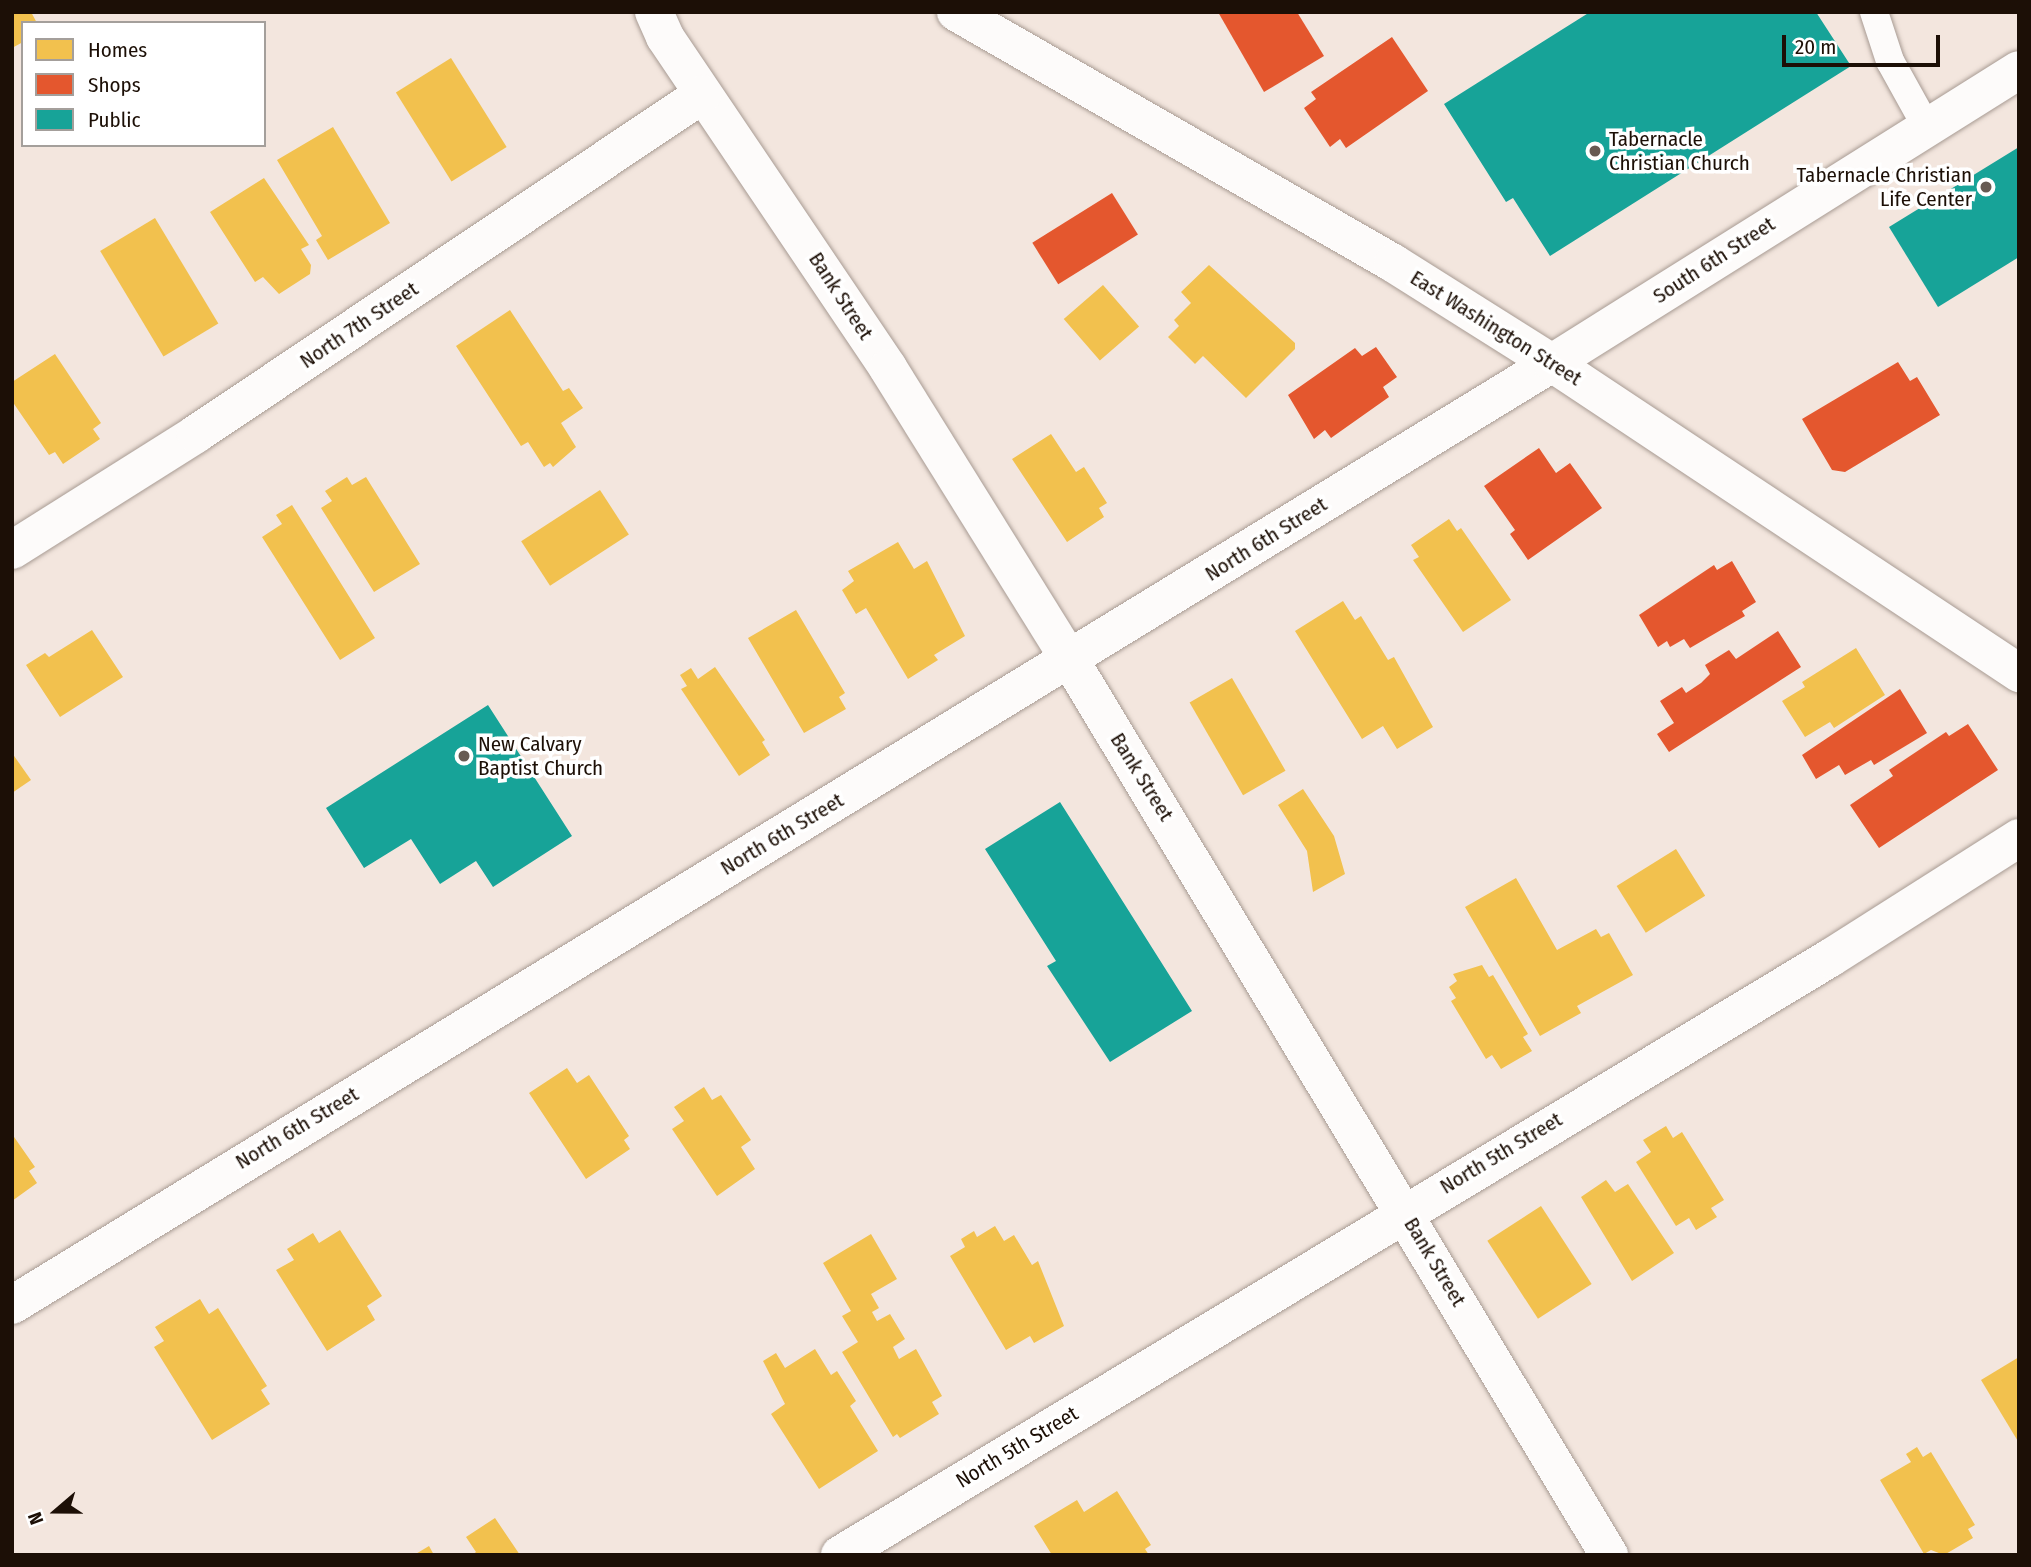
<!DOCTYPE html>
<html>
<head>
<meta charset="utf-8">
<style>
  body { margin:0 }
  #map { position:relative; width:2031px; height:1567px; overflow:hidden; background:#f3e6de; font-family:"Fira Sans Condensed",sans-serif }
  div>[style] { position:absolute }
  .homes>* { inset:0; background:#f2c14e; transform-origin:0 0 }
  .shops>* { inset:0; background:#e4572e; transform-origin:0 0 }
  .public>* { inset:0; background:#17a398 }
  .roads { filter:drop-shadow(0 0 2px #a89b93) drop-shadow(0 0 2px #a89b93) }
  .lane>* { height:28px; margin:-14px; padding:0 14px; transform-origin:14px; border-radius:14px; background:#fdfbfa }
  .street>* { height:38px; margin:-19px; padding:0 19px; transform-origin:19px; border-radius:19px; background:#fdfbfa }
  .secondary>* { height:38px; margin:-19px; padding:0 19px; transform-origin:19px; border-radius:19px; background:#fdfbfa }
  .dots>* { width:19px; height:19px; translate:-50% -50%; box-sizing:border-box; border:4px solid #fff; border-radius:50% }
  span { translate:-50% -50%; white-space:nowrap; text-align:center; line-height:1.15; -webkit-text-stroke:7px #fff; paint-order:stroke }
  .poi-label { font-size:21px; color:#1c0f06 }
  .left { translate:0 -50%; text-align:left }
  .right { translate:-100% -50%; text-align:right }
  .street-label { font-size:21px; color:#1c0f06 }
  .frame { position:absolute; inset:0; border:14px solid #1c0f06; pointer-events:none }
  .legend { position:absolute; left:21px; top:21px; width:245px; height:126px; box-sizing:border-box; background:#fff; border:2px solid #a49f9b; margin:0; padding:9px 12px; list-style:none; font-size:21px; color:#1c0f06 }
  .legend li { display:flex; align-items:center; gap:14px; height:35px }
  .legend b { width:35px; border:2px solid #a49f9b }
  .north { position:absolute; left:21px; top:1476px; width:70px; height:70px; -webkit-text-stroke:5px #fff; paint-order:stroke; rotate:250deg; font-size:19px; font-weight:700; line-height:28px; text-align:center; color:#1c0f06 }
  .north::after { content:''; display:block; margin:auto; width:24px; height:32px; background:#1c0f06; clip-path:polygon(50% 0,100% 100%,50% 72%,0 100%) }
  .scale { position:absolute; left:1782px; top:35px; width:158px; height:32px; box-sizing:border-box; border:4px solid #1c0f06; border-top:0; padding-left:9px; font-size:21px; line-height:24px; white-space:nowrap; color:#1c0f06; -webkit-text-stroke:5px #fff; paint-order:stroke }
</style>
</head>
<body>
<div id="map">
  <div class="homes">
    <div style="clip-path:polygon(12px 12px,31px 12px,37px 23px,23px 23px,23px 42px,12px 48px)"></div>
    <div style="left:451px;top:58px;width:105px;height:65px;rotate:58deg"></div>
    <div style="clip-path:polygon(333px 127px,390px 223px,328px 260px,316px 240px,322px 236px,277px 160px)"></div>
    <div style="clip-path:polygon(264px 178px,309px 245px,301px 249px,311px 265px,310px 274px,279px 294px,263px 277px,255px 282px,210px 212px)"></div>
    <div style="left:155px;top:218px;width:123px;height:64px;rotate:59deg"></div>
    <div style="clip-path:polygon(1209px 265px,1295px 343px,1295px 349px,1246px 398px,1203px 356px,1195px 364px,1168px 337px,1179px 326px,1174px 320px,1191px 303px,1181px 292px)"></div>
    <div style="left:1103px;top:285px;width:55px;height:52px;rotate:49deg"></div>
    <div style="clip-path:polygon(510px 310px,563px 391px,569px 388px,583px 408px,561px 423px,576px 447px,553px 467px,550px 463px,544px 467px,528px 442px,521px 446px,456px 346px)"></div>
    <div style="clip-path:polygon(55px 354px,101px 423px,93px 429px,100px 439px,63px 464px,55px 452px,49px 455px,12px 401px,12px 382px)"></div>
    <div style="clip-path:polygon(1051px 434px,1076px 472px,1084px 467px,1107px 503px,1099px 508px,1104px 517px,1067px 542px,1012px 459px)"></div>
    <div style="clip-path:polygon(347px 477px,352px 485px,366px 477px,420px 564px,374px 592px,321px 508px,332px 501px,325px 491px)"></div>
    <div style="left:600px;top:490px;width:53px;height:94px;rotate:57deg"></div>
    <div style="clip-path:polygon(292px 505px,375px 638px,340px 660px,262px 537px,282px 524px,276px 515px)"></div>
    <div style="clip-path:polygon(1449px 519px,1457px 531px,1461px 528px,1511px 600px,1463px 632px,1413px 560px,1419px 557px,1411px 545px)"></div>
    <div style="clip-path:polygon(898px 542px,914px 569px,927px 561px,965px 636px,934px 655px,938px 660px,908px 679px,866px 608px,856px 614px,842px 590px,854px 581px,848px 571px)"></div>
    <div style="clip-path:polygon(1343px 601px,1355px 620px,1361px 616px,1388px 660px,1394px 657px,1433px 727px,1397px 749px,1383px 726px,1362px 739px,1295px 631px)"></div>
    <div style="clip-path:polygon(796px 610px,845px 693px,839px 697px,846px 709px,804px 733px,748px 638px)"></div>
    <div style="clip-path:polygon(92px 630px,123px 677px,60px 717px,26px 665px,45px 653px,49px 657px)"></div>
    <div style="clip-path:polygon(1856px 648px,1885px 695px,1834px 728px,1830px 722px,1805px 737px,1782px 701px,1805px 687px,1802px 682px)"></div>
    <div style="clip-path:polygon(715px 667px,765px 740px,762px 742px,770px 755px,739px 776px,681px 689px,687px 686px,680px 675px,691px 668px,698px 679px)"></div>
    <div style="left:1232px;top:678px;width:107px;height:49px;rotate:60deg"></div>
    <div style="clip-path:polygon(12px 753px,31px 780px,12px 793px)"></div>
    <div style="clip-path:polygon(1303px 789px,1334px 836px,1345px 874px,1313px 892px,1307px 851px,1278px 805px)"></div>
    <div style="left:1676px;top:849px;width:55px;height:70px;rotate:58deg"></div>
    <div style="clip-path:polygon(1516px 878px,1557px 950px,1596px 929px,1601px 937px,1609px 933px,1633px 975px,1577px 1006px,1581px 1013px,1540px 1036px,1465px 907px)"></div>
    <div style="clip-path:polygon(1482px 965px,1489px 977px,1493px 975px,1528px 1034px,1523px 1037px,1532px 1051px,1501px 1069px,1492px 1055px,1486px 1059px,1451px 1001px,1456px 998px,1449px 987px,1457px 981px,1453px 974px)"></div>
    <div style="clip-path:polygon(567px 1068px,577px 1083px,589px 1075px,629px 1136px,624px 1140px,630px 1149px,586px 1179px,529px 1093px)"></div>
    <div style="clip-path:polygon(704px 1087px,712px 1100px,721px 1095px,751px 1140px,741px 1147px,755px 1169px,717px 1196px,672px 1129px,684px 1121px,674px 1107px)"></div>
    <div style="clip-path:polygon(1666px 1126px,1673px 1138px,1682px 1132px,1724px 1200px,1711px 1208px,1717px 1217px,1696px 1230px,1689px 1218px,1676px 1226px,1636px 1162px,1651px 1152px,1643px 1140px)"></div>
    <div style="clip-path:polygon(12px 1134px,35px 1167px,29px 1171px,37px 1183px,12px 1201px)"></div>
    <div style="clip-path:polygon(1606px 1180px,1615px 1192px,1628px 1184px,1674px 1253px,1632px 1281px,1581px 1197px)"></div>
    <div style="left:1541px;top:1206px;width:93px;height:64px;rotate:57deg"></div>
    <div style="clip-path:polygon(995px 1226px,1004px 1241px,1014px 1235px,1032px 1265px,1038px 1261px,1064px 1326px,1034px 1343px,1030px 1336px,1006px 1350px,950px 1256px,965px 1247px,961px 1239px,974px 1231px,977px 1237px)"></div>
    <div style="clip-path:polygon(340px 1230px,382px 1296px,367px 1306px,375px 1320px,327px 1351px,276px 1270px,294px 1260px,287px 1249px,313px 1233px,319px 1243px)"></div>
    <div style="clip-path:polygon(871px 1234px,897px 1279px,871px 1294px,879px 1308px,872px 1312px,877px 1321px,890px 1314px,905px 1339px,893px 1347px,899px 1359px,916px 1349px,942px 1396px,932px 1402px,939px 1414px,900px 1438px,897px 1434px,893px 1437px,842px 1352px,858px 1342px,842px 1316px,851px 1311px,823px 1263px)"></div>
    <div style="clip-path:polygon(200px 1299px,209px 1314px,218px 1308px,267px 1386px,261px 1390px,270px 1404px,212px 1440px,154px 1347px,164px 1341px,155px 1327px)"></div>
    <div style="clip-path:polygon(815px 1349px,831px 1375px,837px 1371px,856px 1401px,850px 1406px,878px 1451px,819px 1489px,771px 1414px,785px 1404px,763px 1361px,776px 1353px,785px 1368px)"></div>
    <div style="clip-path:polygon(2019px 1357px,2019px 1443px,1981px 1380px)"></div>
    <div style="clip-path:polygon(1917px 1447px,1923px 1457px,1931px 1452px,1975px 1525px,1968px 1529px,1973px 1538px,1944px 1555px,1931px 1550px,1924px 1554px,1880px 1480px,1911px 1462px,1906px 1454px)"></div>
    <div style="clip-path:polygon(1117px 1491px,1151px 1545px,1145px 1549px,1149px 1555px,1052px 1555px,1034px 1526px,1077px 1500px,1084px 1512px)"></div>
    <div style="clip-path:polygon(495px 1518px,520px 1555px,472px 1555px,476px 1552px,466px 1537px)"></div>
    <div style="clip-path:polygon(429px 1546px,434px 1555px,414px 1555px)"></div>
  </div>
  <div class="shops">
    <div style="clip-path:polygon(1218px 12px,1297px 12px,1324px 56px,1264px 92px)"></div>
    <div style="clip-path:polygon(1392px 37px,1428px 91px,1346px 148px,1340px 139px,1330px 147px,1304px 108px,1316px 99px,1311px 92px)"></div>
    <div style="left:1112px;top:193px;width:49px;height:94px;rotate:58deg"></div>
    <div style="clip-path:polygon(1376px 347px,1397px 377px,1383px 387px,1389px 397px,1331px 438px,1325px 430px,1314px 439px,1288px 395px,1355px 348px,1362px 356px)"></div>
    <div style="clip-path:polygon(1898px 362px,1910px 381px,1917px 377px,1940px 415px,1845px 472px,1832px 470px,1802px 419px)"></div>
    <div style="clip-path:polygon(1539px 448px,1556px 473px,1570px 463px,1602px 508px,1528px 560px,1510px 534px,1515px 530px,1484px 486px)"></div>
    <div style="clip-path:polygon(1732px 561px,1756px 602px,1742px 611px,1745px 616px,1690px 648px,1684px 639px,1670px 647px,1667px 641px,1658px 647px,1639px 615px,1714px 565px,1717px 570px)"></div>
    <div style="clip-path:polygon(1778px 631px,1801px 667px,1669px 752px,1657px 734px,1674px 723px,1660px 701px,1682px 687px,1686px 693px,1701px 683px,1710px 674px,1705px 665px,1729px 650px,1736px 659px)"></div>
    <div style="clip-path:polygon(1900px 689px,1927px 733px,1874px 765px,1871px 760px,1845px 775px,1839px 765px,1816px 779px,1802px 755px)"></div>
    <div style="clip-path:polygon(1968px 724px,1998px 770px,1879px 848px,1850px 805px,1893px 776px,1889px 770px,1946px 732px,1949px 736px)"></div>
  </div>
  <div class="public">
    <div style="clip-path:polygon(1590px 12px,1816px 12px,1851px 66px,1550px 256px,1513px 198px,1506px 202px,1444px 104px)"></div>
    <div style="clip-path:polygon(2019px 147px,2019px 257px,1938px 307px,1889px 227px)"></div>
    <div style="clip-path:polygon(488px 705px,572px 836px,493px 887px,476px 861px,440px 884px,411px 839px,364px 868px,326px 808px)"></div>
    <div style="clip-path:polygon(1060px 802px,1192px 1011px,1110px 1062px,1047px 966px,1056px 961px,985px 849px)"></div>
  </div>
  <div class="roads">
    <div class="lane">
      <div style="left:1874px;top:12px;width:52px;rotate:71.9deg"></div>
      <div style="left:1890px;top:61px;width:74px;rotate:61deg"></div>
    </div>
    <div class="street">
      <div style="left:654px;top:12px;width:27px;rotate:66deg"></div>
      <div style="left:665px;top:37px;width:399px;rotate:56deg"></div>
      <div style="left:888px;top:368px;width:344px;rotate:58.1deg"></div>
      <div style="left:1070px;top:660px;width:1045px;rotate:58.94deg"></div>
      <div style="left:12px;top:550px;width:218px;rotate:-32.2deg"></div>
      <div style="left:196px;top:434px;width:610px;rotate:-33.85deg"></div>
      <div style="left:12px;top:1305px;width:1805px;rotate:-31.45deg"></div>
      <div style="left:840px;top:1555px;width:1156px;rotate:-31.09deg"></div>
      <div style="left:1830px;top:958px;width:224px;rotate:-32.4deg"></div>
    </div>
    <div class="secondary">
      <div style="left:956px;top:12px;width:504px;rotate:29.87deg"></div>
      <div style="left:1393px;top:263px;width:188px;rotate:32.2deg"></div>
      <div style="left:1552px;top:363px;width:561px;rotate:33.58deg"></div>
      <div style="left:1552px;top:363px;width:551px;rotate:-32.1deg"></div>
    </div>
  </div>
  <div class="dots">
    <div style="left:1595px;top:151px;background:#675a52"></div>
    <div style="left:1986px;top:187px;background:#675a52"></div>
    <div style="left:464px;top:756px;background:#675a52"></div>
  </div>
  <div class="poi-label">
    <span class="left" style="left:1609px;top:151px">Tabernacle<br>Christian Church</span>
    <span class="right" style="left:1972px;top:187px">Tabernacle Christian<br>Life Center</span>
    <span class="left" style="left:478px;top:756px">New Calvary<br>Baptist Church</span>
  </div>
  <div class="street-label">
    <span style="left:1714px;top:260px;rotate:-33deg">South 6th Street</span>
    <span style="left:841px;top:296px;rotate:57deg">Bank Street</span>
    <span style="left:359px;top:325px;rotate:-34deg">North 7th Street</span>
    <span style="left:1496px;top:328px;rotate:32deg">East Washington Street</span>
    <span style="left:1266px;top:539px;rotate:-32deg">North 6th Street</span>
    <span style="left:1142px;top:777px;rotate:58deg">Bank Street</span>
    <span style="left:782px;top:834px;rotate:-31deg">North 6th Street</span>
    <span style="left:297px;top:1128px;rotate:-31deg">North 6th Street</span>
    <span style="left:1501px;top:1153px;rotate:-31deg">North 5th Street</span>
    <span style="left:1435px;top:1262px;rotate:59deg">Bank Street</span>
    <span style="left:1017px;top:1447px;rotate:-31deg">North 5th Street</span>
  </div>
  <div class="frame"></div>
  <ul class="legend">
  <li><b style="height:19px;background:#f2c14e"></b>Homes</li>
  <li><b style="height:19px;background:#e4572e"></b>Shops</li>
  <li><b style="height:19px;background:#17a398"></b>Public</li>
  </ul>
  <div class="north">N</div>
  <div class="scale">20 m</div>
</div>
</body>
</html>
